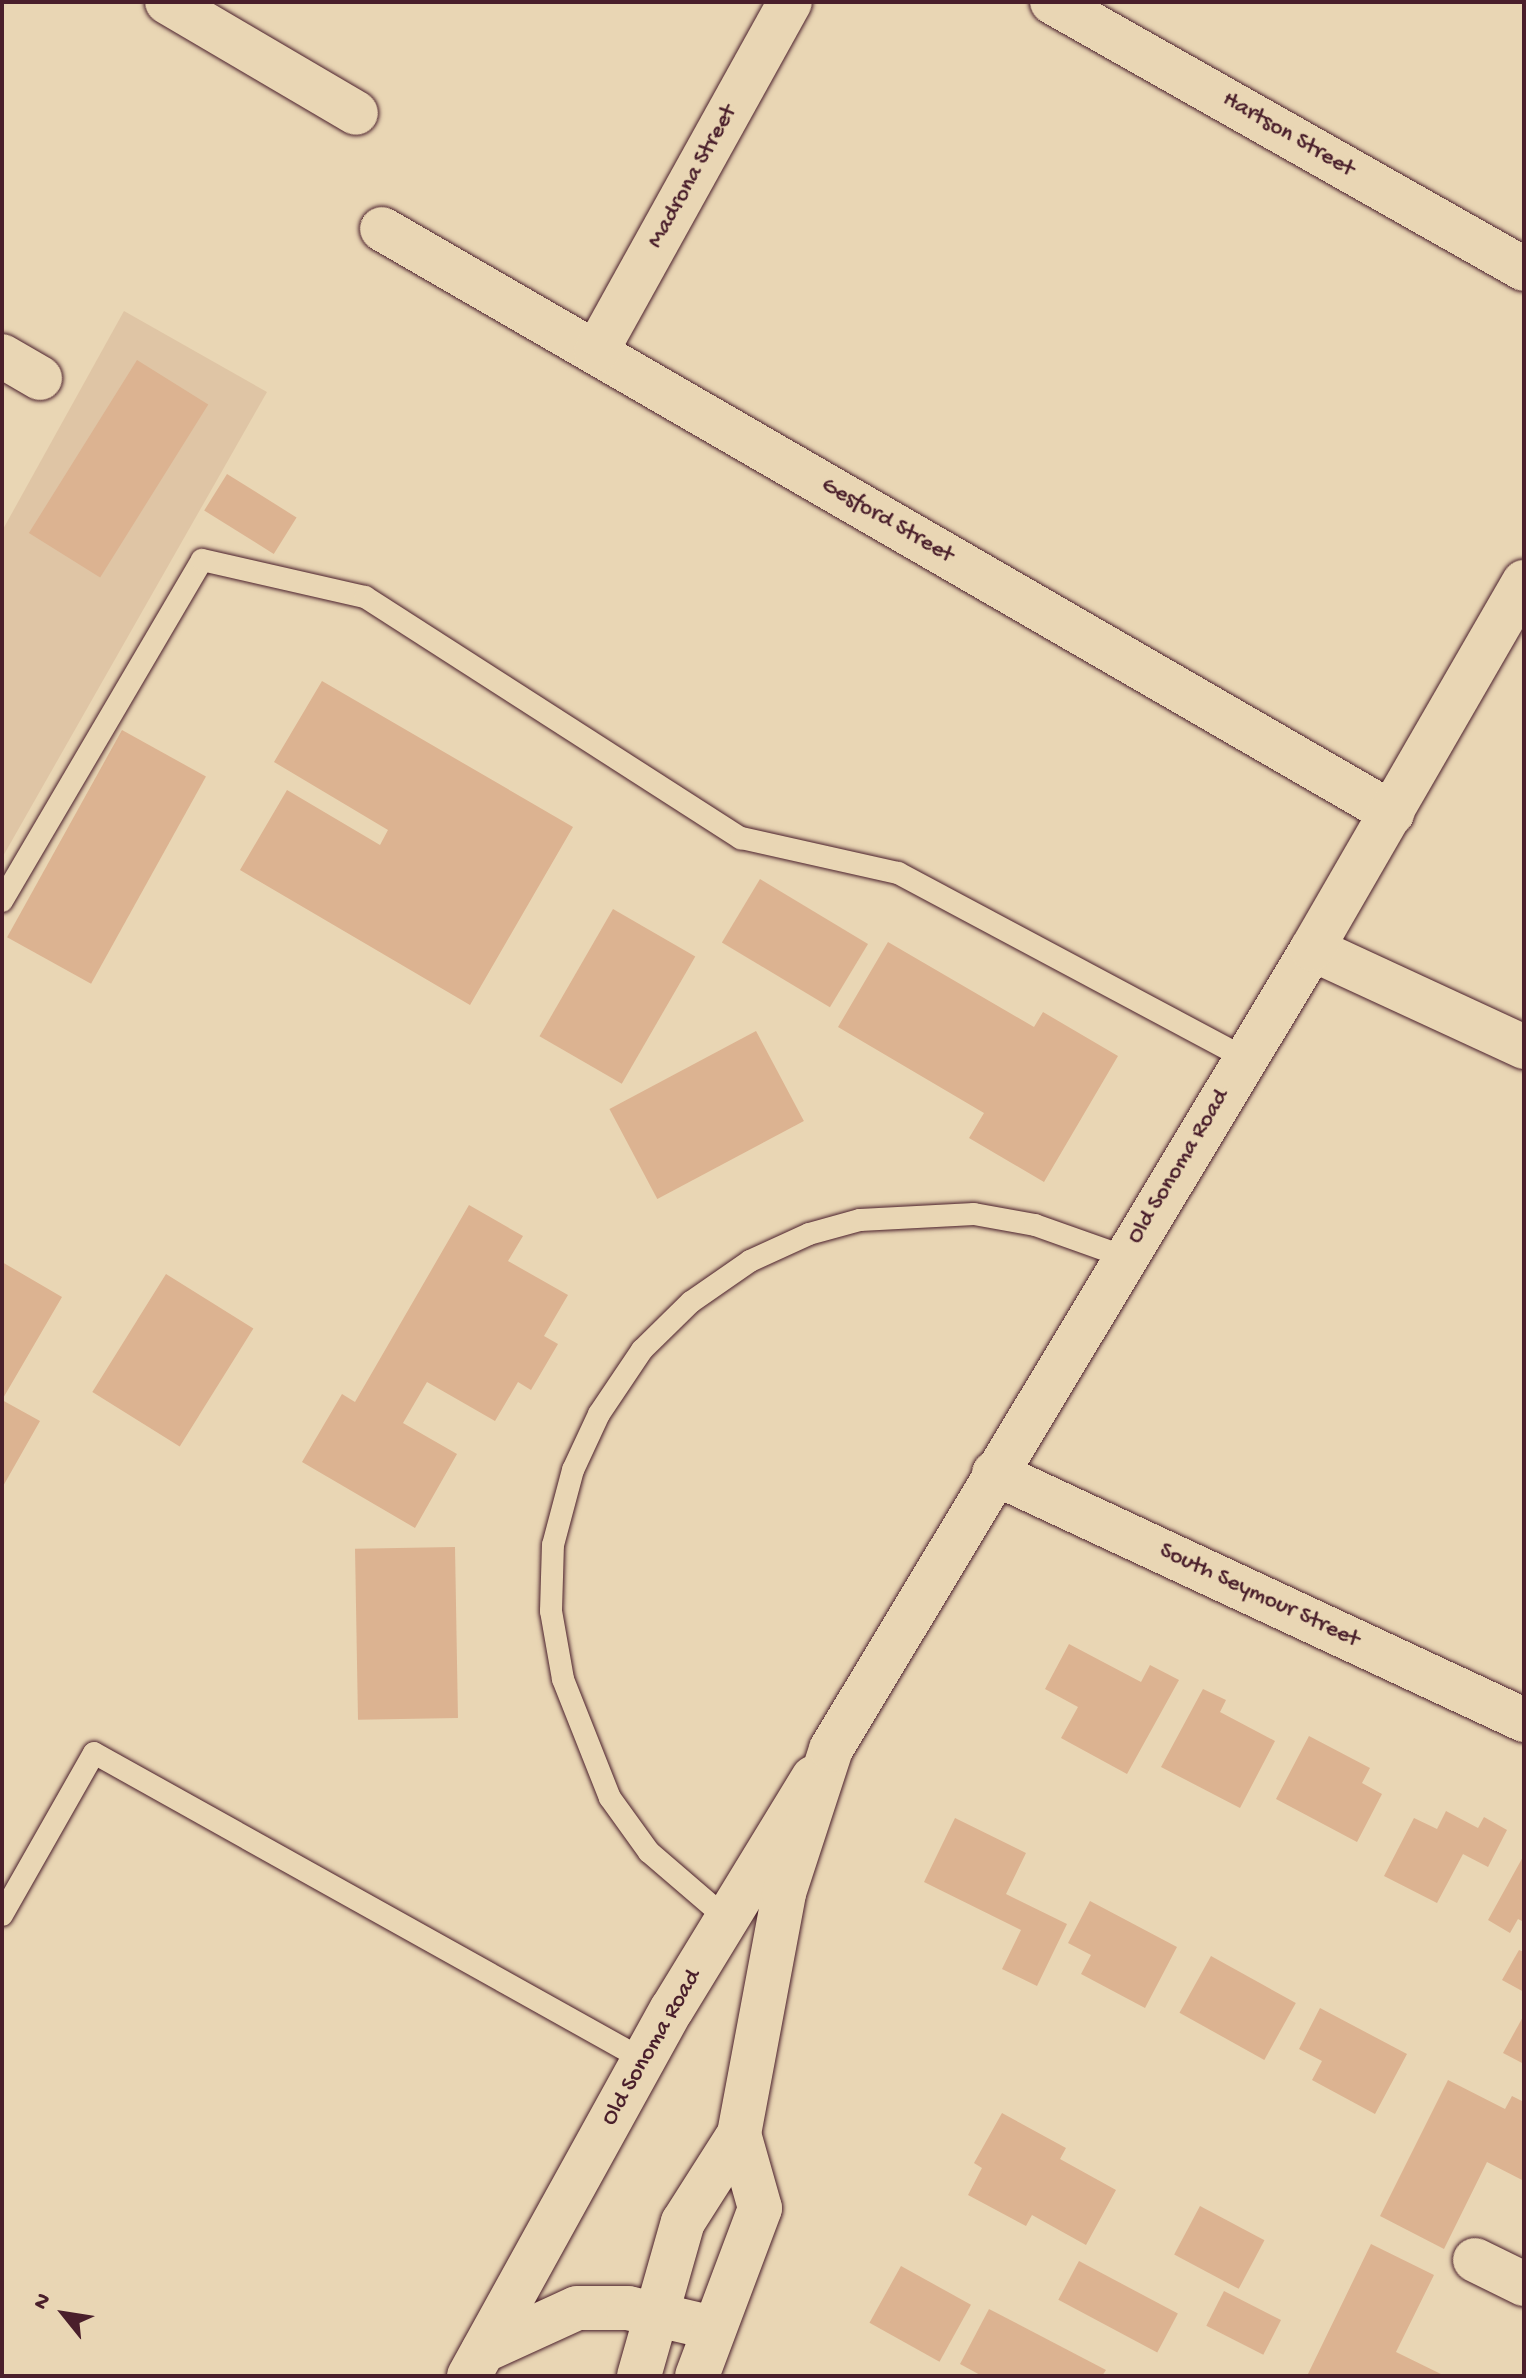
<!DOCTYPE html>
<html>
<head>
<meta charset="utf-8">
<style>
  body { margin:0 }
  #map { position:relative; width:1526px; height:2378px; overflow:hidden; background:#e9d6b4; font-family:"Gochi Hand",sans-serif }
  div>[style] { position:absolute }
  .built>* { inset:0; background:#dfc5a5 }
  .building>* { inset:0; background:#dcb391; transform-origin:0 0 }
  .roads { filter:drop-shadow(0 0 2px #4a1f2b) drop-shadow(0 0 2px #4a1f2b) }
  .lane>* { height:22px; margin:-11px; padding:0 11px; transform-origin:11px; border-radius:11px; background:#e9d6b4 }
  .street>* { height:44px; margin:-22px; padding:0 22px; transform-origin:22px; border-radius:22px; background:#e9d6b4 }
  .secondary>* { height:44px; margin:-22px; padding:0 22px; transform-origin:22px; border-radius:22px; background:#e9d6b4 }
  span { translate:-50% -50%; white-space:nowrap; text-align:center; line-height:1.15; -webkit-text-stroke:6px #e9d6b4; paint-order:stroke }
  .street-label { font-size:24px; color:#4a1f2b }
  .frame { position:absolute; inset:0; border:4px solid #4a1f2b; pointer-events:none }
  .north { position:absolute; left:24px; top:2274px; width:80px; height:80px; -webkit-text-stroke:6px #e9d6b4; paint-order:stroke; rotate:300deg; font-size:22px; font-weight:700; line-height:32px; text-align:center; color:#4a1f2b }
  .north::after { content:''; display:block; margin:auto; width:28px; height:36px; background:#4a1f2b; clip-path:polygon(50% 0,100% 100%,50% 72%,0 100%) }
</style>
</head>
<body>
<div id="map">
  <div class="built">
    <div style="clip-path:polygon(124px 311px,267px 392px,2px 858px,2px 531px)"></div>
  </div>
  <div class="building">
    <div style="left:137px;top:360px;width:84px;height:204px;rotate:32deg"></div>
    <div style="left:227px;top:474px;width:82px;height:43px;rotate:32deg"></div>
    <div style="clip-path:polygon(322px 681px,573px 827px,470px 1005px,240px 870px,287px 790px,380px 845px,388px 830px,274px 762px)"></div>
    <div style="left:122px;top:730px;width:96px;height:237px;rotate:29deg"></div>
    <div style="left:760px;top:879px;width:126px;height:74px;rotate:31deg"></div>
    <div style="left:613px;top:909px;width:95px;height:147px;rotate:30deg"></div>
    <div style="clip-path:polygon(888px 942px,1034px 1027px,1043px 1012px,1118px 1056px,1044px 1182px,969px 1138px,984px 1113px,838px 1027px)"></div>
    <div style="left:756px;top:1031px;width:102px;height:166px;rotate:62deg"></div>
    <div style="clip-path:polygon(469px 1205px,523px 1236px,508px 1261px,568px 1295px,544px 1336px,558px 1344px,531px 1390px,518px 1382px,495px 1421px,427px 1382px,403px 1423px,457px 1454px,415px 1528px,302px 1462px,342px 1394px,355px 1402px)"></div>
    <div style="clip-path:polygon(2px 1262px,62px 1297px,2px 1400px,40px 1421px,2px 1488px)"></div>
    <div style="left:166px;top:1274px;width:103px;height:139px;rotate:32deg"></div>
    <div style="left:455px;top:1547px;width:171px;height:100px;rotate:89deg"></div>
    <div style="clip-path:polygon(1069px 1644px,1141px 1682px,1150px 1665px,1179px 1680px,1127px 1774px,1061px 1738px,1078px 1707px,1045px 1689px)"></div>
    <div style="clip-path:polygon(1203px 1689px,1226px 1700px,1220px 1712px,1275px 1741px,1240px 1808px,1161px 1767px)"></div>
    <div style="clip-path:polygon(1309px 1736px,1370px 1768px,1362px 1783px,1382px 1794px,1357px 1842px,1276px 1799px)"></div>
    <div style="clip-path:polygon(1446px 1811px,1478px 1828px,1484px 1817px,1507px 1830px,1488px 1867px,1463px 1854px,1437px 1903px,1384px 1876px,1414px 1818px,1437px 1829px)"></div>
    <div style="clip-path:polygon(955px 1818px,1026px 1853px,1006px 1894px,1067px 1924px,1037px 1986px,1002px 1969px,1021px 1930px,924px 1882px)"></div>
    <div style="clip-path:polygon(1524px 1855px,1524px 1922px,1518px 1919px,1510px 1933px,1488px 1920px)"></div>
    <div style="clip-path:polygon(1090px 1901px,1177px 1947px,1145px 2008px,1081px 1974px,1091px 1955px,1068px 1943px)"></div>
    <div style="clip-path:polygon(1519px 1950px,1524px 1952px,1524px 1992px,1502px 1980px)"></div>
    <div style="left:1211px;top:1956px;width:97px;height:65px;rotate:29deg"></div>
    <div style="clip-path:polygon(1320px 2008px,1407px 2054px,1375px 2114px,1312px 2080px,1322px 2061px,1299px 2049px)"></div>
    <div style="clip-path:polygon(1524px 2015px,1524px 2064px,1503px 2053px)"></div>
    <div style="clip-path:polygon(1448px 2080px,1505px 2109px,1512px 2096px,1524px 2102px,1524px 2181px,1487px 2162px,1444px 2249px,1380px 2216px)"></div>
    <div style="clip-path:polygon(1002px 2113px,1066px 2148px,1060px 2159px,1116px 2190px,1086px 2245px,1032px 2215px,1026px 2226px,968px 2195px,982px 2168px,974px 2163px)"></div>
    <div style="left:1200px;top:2206px;width:73px;height:55px;rotate:28deg"></div>
    <div style="clip-path:polygon(1371px 2244px,1434px 2275px,1396px 2352px,1445px 2376px,1307px 2376px)"></div>
    <div style="left:1079px;top:2261px;width:112px;height:44px;rotate:28deg"></div>
    <div style="left:901px;top:2266px;width:80px;height:65px;rotate:29deg"></div>
    <div style="left:1224px;top:2291px;width:64px;height:39px;rotate:27deg"></div>
    <div style="clip-path:polygon(989px 2309px,1106px 2370px,1102px 2376px,982px 2376px,960px 2364px)"></div>
  </div>
  <div class="roads">
    <div class="lane">
      <div style="left:2px;top:901px;width:395px;rotate:-59.6deg"></div>
      <div style="left:202px;top:560px;width:167px;rotate:12.8deg"></div>
      <div style="left:365px;top:597px;width:447px;rotate:32.7deg"></div>
      <div style="left:741px;top:838px;width:161px;rotate:12.6deg"></div>
      <div style="left:898px;top:873px;width:393px;rotate:28.1deg"></div>
      <div style="left:2px;top:1915px;width:186px;rotate:-60.4deg"></div>
      <div style="left:94px;top:1753px;width:630px;rotate:29.17deg"></div>
      <div style="left:727px;top:1919px;width:103px;rotate:-139.3deg"></div>
      <div style="left:649px;top:1852px;width:67px;rotate:-125.8deg"></div>
      <div style="left:610px;top:1798px;width:128px;rotate:-111.6deg"></div>
      <div style="left:563px;top:1679px;width:69px;rotate:-100deg"></div>
      <div style="left:551px;top:1611px;width:66px;rotate:-88.3deg"></div>
      <div style="left:553px;top:1545px;width:78px;rotate:-75.1deg"></div>
      <div style="left:573px;top:1470px;width:62px;rotate:-65.1deg"></div>
      <div style="left:599px;top:1414px;width:77px;rotate:-56.1deg"></div>
      <div style="left:642px;top:1350px;width:69px;rotate:-44.4deg"></div>
      <div style="left:691px;top:1302px;width:72px;rotate:-34.8deg"></div>
      <div style="left:750px;top:1261px;width:65px;rotate:-24.6deg"></div>
      <div style="left:809px;top:1234px;width:53px;rotate:-15.4deg"></div>
      <div style="left:860px;top:1220px;width:114px;rotate:-3deg"></div>
      <div style="left:974px;top:1214px;width:62px;rotate:10.2deg"></div>
      <div style="left:1035px;top:1225px;width:96px;rotate:19.6deg"></div>
    </div>
    <div class="street">
      <div style="left:167px;top:2px;width:219px;rotate:30.4deg"></div>
      <div style="left:1052px;top:2px;width:542px;rotate:29.5deg"></div>
      <div style="left:382px;top:229px;width:1167px;rotate:30.04deg"></div>
      <div style="left:596px;top:352px;width:400px;rotate:-61deg"></div>
      <div style="left:2px;top:356px;width:44px;rotate:30.1deg"></div>
      <div style="left:1312px;top:949px;width:234px;rotate:24.8deg"></div>
      <div style="left:994px;top:1473px;width:585px;rotate:24.99deg"></div>
      <div style="left:1475px;top:2260px;width:55px;rotate:26.1deg"></div>
      <div style="left:483px;top:2351px;width:103px;rotate:-24.6deg"></div>
      <div style="left:577px;top:2308px;width:51px"></div>
      <div style="left:628px;top:2308px;width:87px;rotate:13.2deg"></div>
      <div style="left:469px;top:2376px;width:419px;rotate:-61.1deg"></div>
      <div style="left:672px;top:2009px;width:271px;rotate:-58.6deg"></div>
    </div>
    <div class="secondary">
      <div style="left:639px;top:2376px;width:160px;rotate:-74.1deg"></div>
      <div style="left:683px;top:2222px;width:104px;rotate:-57.5deg"></div>
      <div style="left:739px;top:2134px;width:245px;rotate:-79.4deg"></div>
      <div style="left:784px;top:1893px;width:151px;rotate:-71.9deg"></div>
      <div style="left:831px;top:1749px;width:933px;rotate:-58.98deg"></div>
      <div style="left:1312px;top:949px;width:424px;rotate:-60deg"></div>
      <div style="left:697px;top:2376px;width:179px;rotate:-69.4deg"></div>
      <div style="left:760px;top:2208px;width:77px;rotate:-105.8deg"></div>
    </div>
  </div>
  <div class="street-label">
    <span style="left:1288px;top:135px;rotate:30deg">Hartson Street</span>
    <span style="left:693px;top:177px;rotate:-61deg">Madrona Street</span>
    <span style="left:887px;top:521px;rotate:30deg">Gesford Street</span>
    <span style="left:1179px;top:1167px;rotate:-59deg">Old Sonoma Road</span>
    <span style="left:1259px;top:1596px;rotate:25deg">South Seymour Street</span>
    <span style="left:652px;top:2048px;rotate:-60deg">Old Sonoma Road</span>
  </div>
  <div class="frame"></div>
  <div class="north">N</div>
</div>
</body>
</html>
